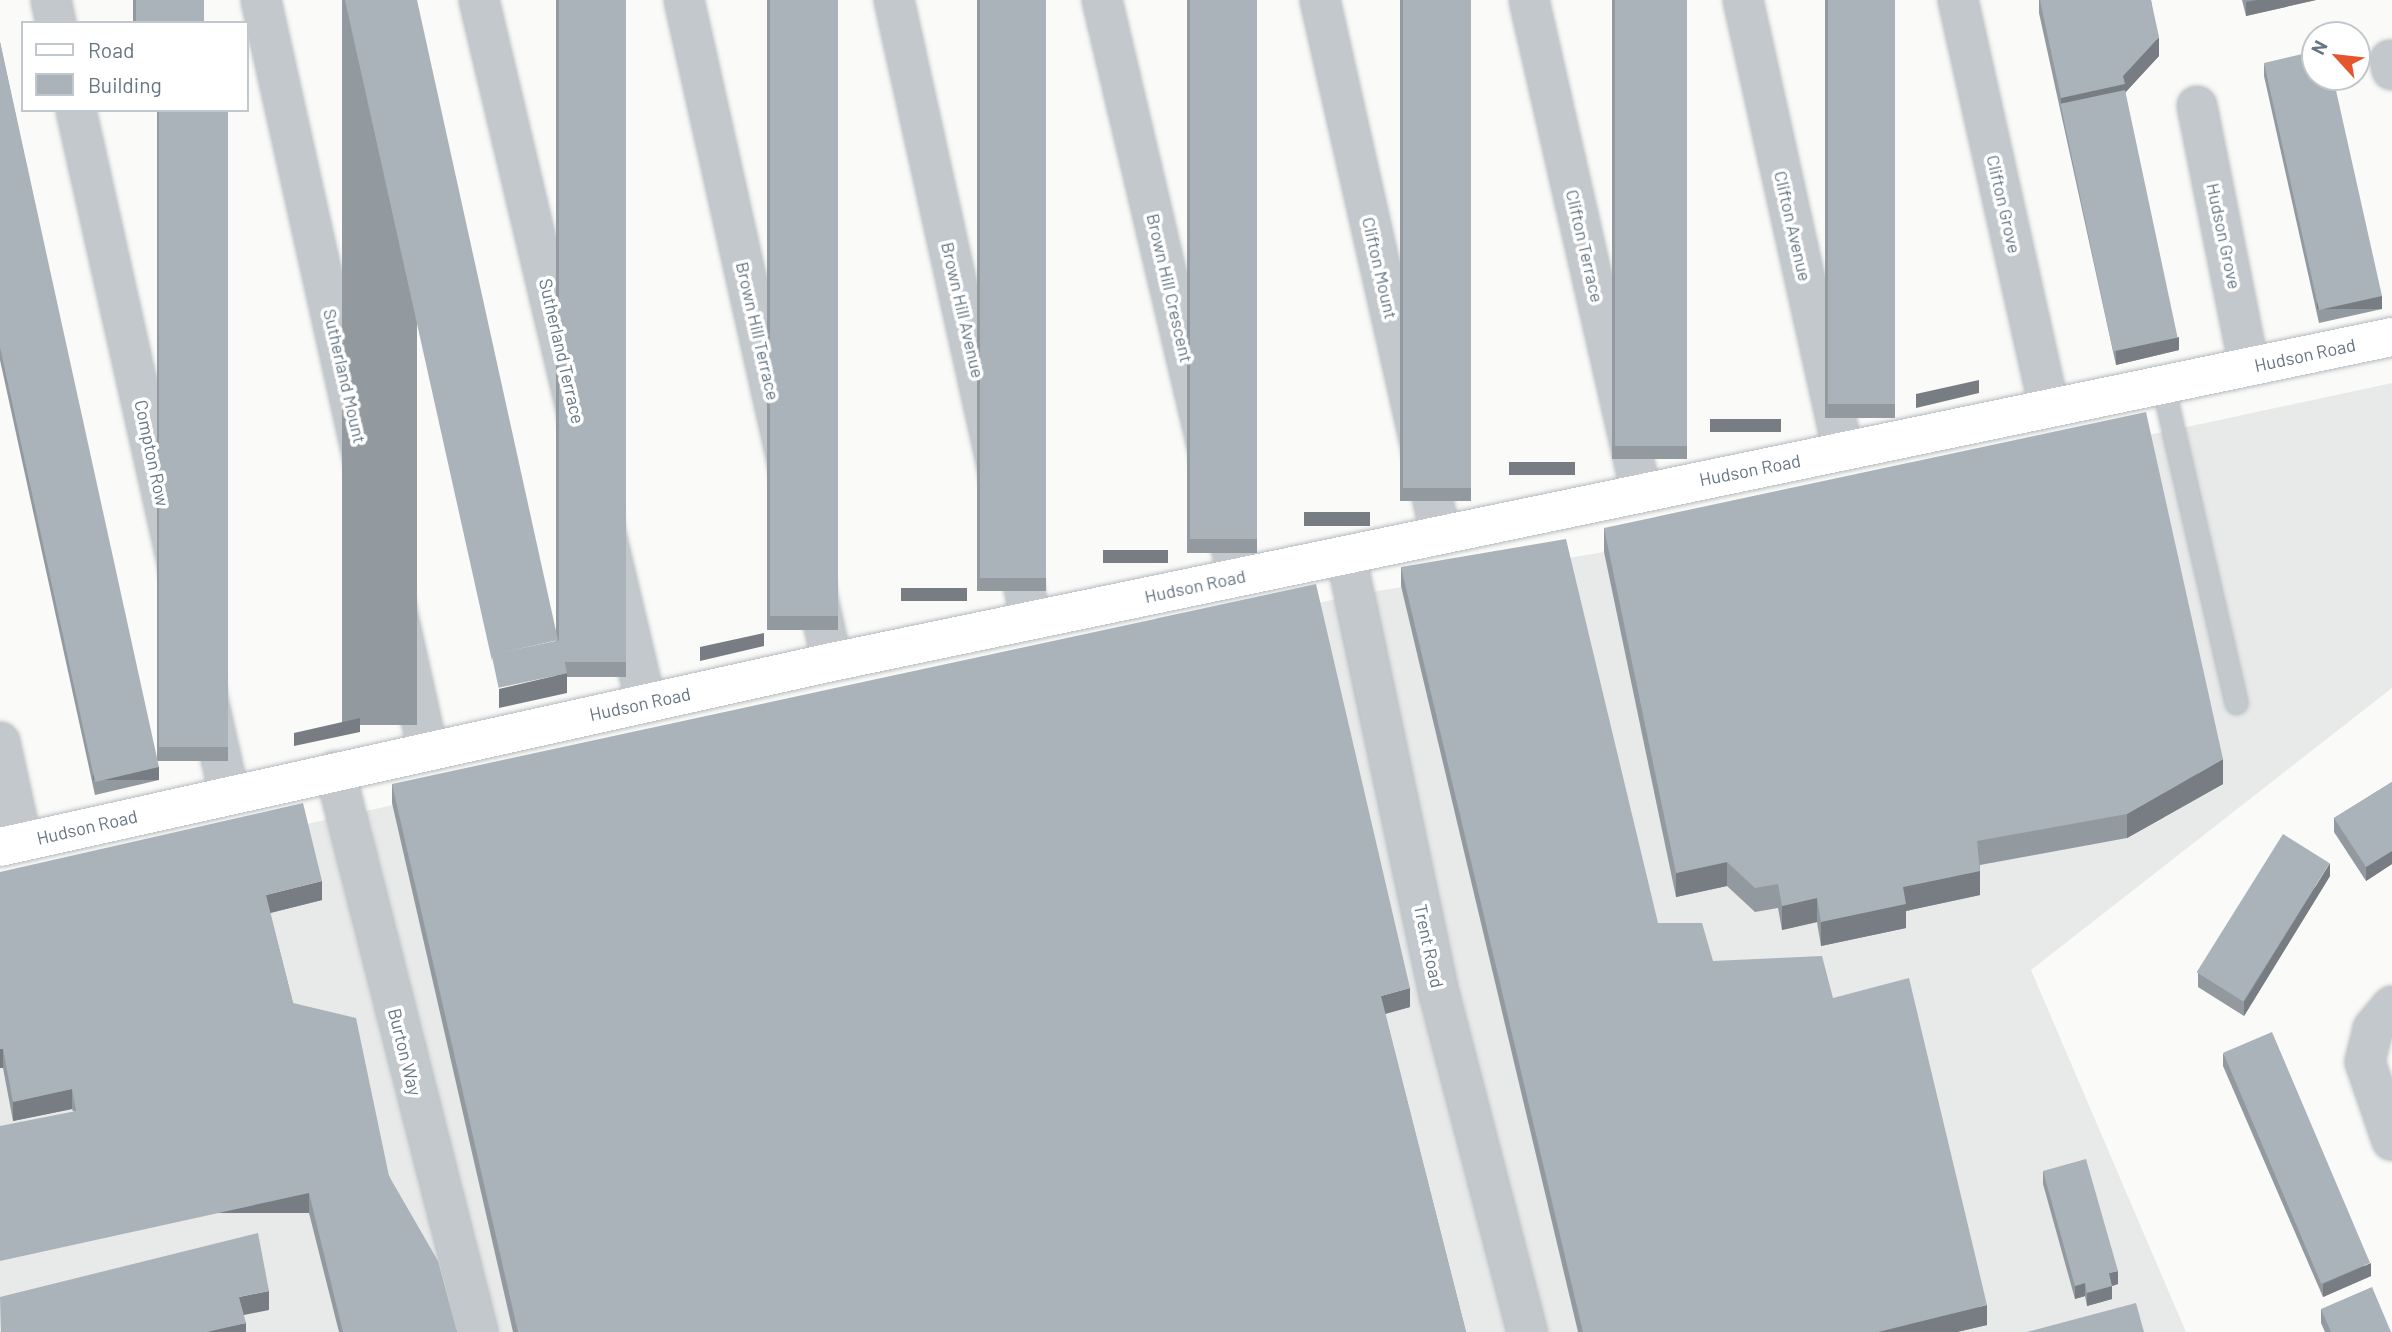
<!DOCTYPE html>
<html>
<head>
<meta charset="utf-8">
<style>
  body { margin:0 }
  #map { position:relative; width:2392px; height:1332px; overflow:hidden; background:#fafaf8; font-family:Barlow,sans-serif }
  div>[style] { position:absolute }
  .built>* { inset:0; background:#e8e9e9 }
  .roads { filter:drop-shadow(0 0 2px #b3babf) drop-shadow(0 0 2px #b3babf) }
  .lane>* { height:21px; margin:-10.5px; padding:0 10.5px; transform-origin:10.5px; border-radius:10.5px; background:#c3c8cc }
  .street>* { height:38px; margin:-19px; padding:0 19px; transform-origin:19px; border-radius:19px; background:#c3c8cc }
  .secondary>* { height:38px; margin:-19px; padding:0 19px; transform-origin:19px; border-radius:19px; background:#fff }
  .wall>* { inset:0; background:#929a9f; transform-origin:0 0 }
  .shaded-wall>* { inset:0; background:#777d82; transform-origin:0 0 }
  .building>* { inset:0; background:#aab3b9; transform-origin:0 0 }
  span { translate:-50% -50%; white-space:nowrap; text-align:center; line-height:1.15; -webkit-text-stroke:7px #fff; paint-order:stroke }
  .street-label { font-size:18px; color:#657683 }
  .legend { position:absolute; left:21px; top:21px; width:228px; height:91px; box-sizing:border-box; background:#fff; border:2px solid #c1c8cd; margin:0; padding:9px 12px; list-style:none; font-size:21px; color:#657683 }
  .legend li { display:flex; align-items:center; gap:14px; height:35px }
  .legend b { width:35px; border:2px solid #c1c8cd }
  .north { position:absolute; left:2301px; top:21px; width:70px; height:70px; box-sizing:border-box; background:#fff; border:2px solid #c1c8cd; border-radius:50%; rotate:297deg; font-size:19px; font-weight:700; line-height:28px; text-align:center; color:#657683 }
  .north::after { content:''; display:block; margin:auto; width:24px; height:32px; background:#e4572e; clip-path:polygon(50% 0,100% 100%,50% 72%,0 100%) }
</style>
</head>
<body>
<div id="map">
  <div class="built">
    <div style="clip-path:polygon(2392px 383px,2392px 688px,2031px 970px,2186px 1332px,0 1332px,0 891px,1355px 595px,1604px 552px)"></div>
  </div>
  <div class="roads">
    <div class="lane">
      <div style="left:2163px;top:386px;width:325px;rotate:77deg"></div>
    </div>
    <div class="street">
      <div style="left:51px;top:0;width:24px;rotate:78deg"></div>
      <div style="left:261px;top:0;width:769px;rotate:77.46deg"></div>
      <div style="left:479px;top:0;width:723px;rotate:76.64deg"></div>
      <div style="left:684px;top:0;width:678px;rotate:77.4deg"></div>
      <div style="left:894px;top:0;width:635px;rotate:77.54deg"></div>
      <div style="left:1102px;top:0;width:593px;rotate:76.74deg"></div>
      <div style="left:1320px;top:0;width:549px;rotate:77.28deg"></div>
      <div style="left:1529px;top:0;width:505px;rotate:77.18deg"></div>
      <div style="left:1743px;top:0;width:462px;rotate:77.5deg"></div>
      <div style="left:1958px;top:0;width:417px;rotate:77.4deg"></div>
      <div style="left:2390px;top:60px;width:10px;rotate:79deg"></div>
      <div style="left:2197px;top:106px;width:265px;rotate:78.7deg"></div>
      <div style="left:76px;top:110px;width:701px;rotate:77.39deg"></div>
      <div style="left:1346px;top:556px;width:451px;rotate:78deg"></div>
      <div style="left:1440px;top:997px;width:346px;rotate:75.4deg"></div>
      <div style="left:0;top:742px;width:102px;rotate:77.6deg"></div>
      <div style="left:335px;top:771px;width:579px;rotate:75.7deg"></div>
      <div style="left:2392px;top:1006px;width:30px;rotate:130deg"></div>
      <div style="left:2373px;top:1029px;width:34px;rotate:104deg"></div>
      <div style="left:2365px;top:1062px;width:83px;rotate:71.1deg"></div>
    </div>
    <div class="secondary">
      <div style="left:0;top:847px;width:852px;rotate:-12.54deg"></div>
      <div style="left:832px;top:662px;width:1593px;rotate:-11.77deg"></div>
    </div>
  </div>
  <div class="wall">
    <div style="left:133px;top:0;width:71px;height:24px"></div>
    <div style="left:342px;top:0;width:75px;height:725px"></div>
    <div style="left:556px;top:0;width:70px;height:677px"></div>
    <div style="left:767px;top:0;width:71px;height:630px"></div>
    <div style="left:977px;top:0;width:69px;height:591px"></div>
    <div style="left:1187px;top:0;width:70px;height:553px"></div>
    <div style="left:1400px;top:0;width:71px;height:501px"></div>
    <div style="left:1612px;top:0;width:75px;height:459px"></div>
    <div style="left:1825px;top:0;width:70px;height:418px"></div>
    <div style="clip-path:polygon(2039px 0,2151px 0,2159px 56px,2125px 92px,2179px 350px,2116px 365px,2039px 13px)"></div>
    <div style="clip-path:polygon(2242px 0,2316px 0,2246px 16px)"></div>
    <div style="clip-path:polygon(0 42px,159px 780px,95px 795px,0 360px)"></div>
    <div style="clip-path:polygon(2264px 63px,2382px 309px,2319px 323px,2264px 76px)"></div>
    <div style="left:157px;top:110px;width:71px;height:651px"></div>
    <div style="clip-path:polygon(1604px 528px,2223px 784px,2127px 838px,1980px 865px,1980px 895px,1906px 911px,1906px 928px,1821px 946px,1817px 922px,1782px 930px,1778px 908px,1755px 912px,1727px 886px,1676px 897px,1604px 552px)"></div>
    <div style="clip-path:polygon(1401px 567px,1658px 923px,1713px 961px,1833px 998px,1987px 1325px,1957px 1332px,1578px 1332px,1401px 586px)"></div>
    <div style="clip-path:polygon(2392px 782px,2392px 864px,2366px 881px,2334px 832px,2334px 818px)"></div>
    <div style="clip-path:polygon(392px 784px,1410px 1007px,1385px 1014px,1466px 1332px,513px 1332px,392px 803px)"></div>
    <div style="clip-path:polygon(0 872px,322px 900px,270px 913px,293px 1003px,389px 1176px,457px 1332px,339px 1332px,309px 1213px,73px 1111px,72px 1109px,13px 1121px,3px 1068px)"></div>
    <div style="clip-path:polygon(2330px 876px,2244px 1016px,2198px 987px,2198px 973px)"></div>
    <div style="clip-path:polygon(2223px 1053px,2371px 1276px,2323px 1297px,2223px 1066px)"></div>
    <div style="clip-path:polygon(2043px 1171px,2118px 1284px,2112px 1286px,2112px 1299px,2087px 1306px,2085px 1296px,2075px 1299px,2043px 1184px)"></div>
    <div style="clip-path:polygon(2321px 1309px,2391px 1332px,2325px 1332px,2321px 1323px)"></div>
  </div>
  <div class="shaded-wall">
    <div style="clip-path:polygon(2257px 0,2316px 0,2246px 16px,2246px 2px)"></div>
    <div style="clip-path:polygon(2159px 37px,2159px 56px,2125px 93px,2061px 104px,2061px 98px,2123px 76px)"></div>
    <div style="left:2382px;top:296px;width:13px;height:65px;rotate:90deg"></div>
    <div style="clip-path:polygon(2179px 337px,2179px 350px,2116px 365px,2116px 351px)"></div>
    <div style="clip-path:polygon(1979px 380px,1979px 393px,1916px 408px,1916px 394px)"></div>
    <div style="left:1781px;top:419px;width:13px;height:71px;rotate:90deg"></div>
    <div style="left:1575px;top:462px;width:13px;height:66px;rotate:90deg"></div>
    <div style="left:1370px;top:512px;width:14px;height:66px;rotate:90deg"></div>
    <div style="left:1168px;top:550px;width:13px;height:65px;rotate:90deg"></div>
    <div style="left:967px;top:588px;width:13px;height:66px;rotate:90deg"></div>
    <div style="clip-path:polygon(764px 633px,764px 646px,700px 661px,700px 647px)"></div>
    <div style="clip-path:polygon(567px 673px,567px 693px,499px 708px,499px 689px)"></div>
    <div style="clip-path:polygon(360px 718px,360px 732px,294px 746px,294px 733px)"></div>
    <div style="clip-path:polygon(2223px 759px,2223px 784px,2127px 838px,2127px 814px)"></div>
    <div style="left:159px;top:767px;width:13px;height:66px;rotate:90deg"></div>
    <div style="clip-path:polygon(2392px 851px,2392px 864px,2366px 881px,2366px 867px)"></div>
    <div style="clip-path:polygon(1727px 862px,1727px 886px,1676px 897px,1676px 873px)"></div>
    <div style="clip-path:polygon(2330px 863px,2330px 876px,2244px 1016px,2244px 1002px)"></div>
    <div style="clip-path:polygon(1980px 871px,1980px 895px,1906px 911px,1906px 928px,1821px 946px,1821px 922px,1903px 887px)"></div>
    <div style="clip-path:polygon(322px 881px,322px 900px,266px 914px,266px 895px)"></div>
    <div style="clip-path:polygon(1817px 898px,1817px 922px,1782px 930px,1782px 906px)"></div>
    <div style="clip-path:polygon(1410px 988px,1410px 1007px,1381px 1015px,1381px 996px)"></div>
    <div style="left:0;top:1049px;width:3px;height:19px"></div>
    <div style="clip-path:polygon(72px 1089px,72px 1109px,13px 1121px,13px 1102px)"></div>
    <div style="left:309px;top:1193px;width:20px;height:316px;rotate:90deg"></div>
    <div style="clip-path:polygon(2371px 1263px,2371px 1276px,2323px 1297px,2323px 1284px)"></div>
    <div style="clip-path:polygon(2118px 1271px,2118px 1284px,2112px 1286px,2112px 1299px,2087px 1306px,2087px 1293px,2109px 1273px)"></div>
    <div style="clip-path:polygon(2085px 1283px,2085px 1296px,2075px 1299px,2075px 1286px)"></div>
    <div style="clip-path:polygon(269px 1291px,269px 1310px,239px 1316px,239px 1297px)"></div>
    <div style="clip-path:polygon(1987px 1305px,1987px 1325px,1957px 1332px,1878px 1332px)"></div>
    <div style="clip-path:polygon(246px 1323px,246px 1332px,206px 1332px,206px 1331px)"></div>
  </div>
  <div class="building">
    <div style="left:136px;top:0;width:68px;height:24px"></div>
    <div style="clip-path:polygon(345px 0,417px 0,558px 640px,492px 655px,492px 661px)"></div>
    <div style="left:559px;top:0;width:67px;height:662px"></div>
    <div style="left:770px;top:0;width:68px;height:616px"></div>
    <div style="left:980px;top:0;width:66px;height:578px"></div>
    <div style="left:1190px;top:0;width:67px;height:539px"></div>
    <div style="left:1403px;top:0;width:68px;height:488px"></div>
    <div style="left:1615px;top:0;width:72px;height:446px"></div>
    <div style="left:1828px;top:0;width:67px;height:404px"></div>
    <div style="clip-path:polygon(2040px 0,2151px 0,2159px 37px,2123px 76px,2125px 84px,2061px 98px)"></div>
    <div style="clip-path:polygon(0 42px,159px 767px,95px 782px,0 347px)"></div>
    <div style="clip-path:polygon(2315px 51px,2315px 77px,2333px 77px,2382px 296px,2319px 310px,2264px 63px)"></div>
    <div style="left:2125px;top:90px;width:253px;height:66px;rotate:78deg"></div>
    <div style="left:159px;top:110px;width:69px;height:637px"></div>
    <div style="clip-path:polygon(2146px 412px,2223px 759px,2127px 814px,1977px 841px,1980px 871px,1903px 887px,1906px 904px,1821px 922px,1817px 898px,1782px 906px,1778px 884px,1755px 888px,1727px 862px,1676px 873px,1604px 528px)"></div>
    <div style="clip-path:polygon(1566px 539px,1658px 923px,1702px 923px,1713px 961px,1822px 956px,1833px 998px,1909px 978px,1987px 1305px,1878px 1332px,1583px 1332px,1401px 567px)"></div>
    <div style="clip-path:polygon(1316px 584px,1410px 988px,1381px 996px,1466px 1332px,518px 1332px,392px 784px)"></div>
    <div style="left:560px;top:640px;width:34px;height:70px;rotate:78deg"></div>
    <div style="clip-path:polygon(2392px 782px,2392px 851px,2366px 867px,2334px 818px)"></div>
    <div style="clip-path:polygon(303px 803px,322px 881px,266px 895px,293px 1003px,356px 1018px,389px 1176px,438px 1261px,457px 1332px,343px 1332px,309px 1193px,0 1261px,0 1126px,76px 1111px,72px 1089px,13px 1102px,3px 1049px,0 1049px,0 872px)"></div>
    <div style="left:2283px;top:834px;width:55px;height:163px;rotate:32deg"></div>
    <div style="left:2272px;top:1032px;width:251px;height:53px;rotate:67deg"></div>
    <div style="clip-path:polygon(2086px 1159px,2118px 1271px,2109px 1273px,2112px 1286px,2087px 1293px,2085px 1283px,2075px 1286px,2043px 1171px)"></div>
    <div style="clip-path:polygon(258px 1233px,269px 1291px,239px 1297px,246px 1323px,207px 1332px,1px 1332px,0 1297px)"></div>
    <div style="clip-path:polygon(2372px 1287px,2391px 1332px,2331px 1332px,2321px 1309px)"></div>
    <div style="clip-path:polygon(2136px 1303px,2144px 1332px,2027px 1332px)"></div>
  </div>
  <div class="street-label">
    <span style="left:2004px;top:204px;rotate:77deg">Clifton Grove</span>
    <span style="left:1793px;top:226px;rotate:77deg">Clifton Avenue</span>
    <span style="left:2224px;top:236px;rotate:78deg">Hudson Grove</span>
    <span style="left:1585px;top:246px;rotate:77deg">Clifton Terrace</span>
    <span style="left:1380px;top:268px;rotate:77deg">Clifton Mount</span>
    <span style="left:1170px;top:288px;rotate:77deg">Brown Hill Crescent</span>
    <span style="left:963px;top:310px;rotate:77deg">Brown Hill Avenue</span>
    <span style="left:758px;top:331px;rotate:77deg">Brown Hill Terrace</span>
    <span style="left:562px;top:351px;rotate:77deg">Sutherland Terrace</span>
    <span style="left:2305px;top:355px;rotate:-12deg">Hudson Road</span>
    <span style="left:345px;top:376px;rotate:77deg">Sutherland Mount</span>
    <span style="left:152px;top:453px;rotate:78deg">Compton Row</span>
    <span style="left:1750px;top:470px;rotate:-11deg">Hudson Road</span>
    <span style="left:1195px;top:586px;rotate:-12deg">Hudson Road</span>
    <span style="left:640px;top:704px;rotate:-12deg">Hudson Road</span>
    <span style="left:87px;top:827px;rotate:-13deg">Hudson Road</span>
    <span style="left:1429px;top:946px;rotate:78deg">Trent Road</span>
    <span style="left:405px;top:1052px;rotate:76deg">Burton Way</span>
  </div>
  <ul class="legend">
  <li><b style="height:9px;background:#fff"></b>Road</li>
  <li><b style="height:19px;background:#aab3b9"></b>Building</li>
  </ul>
  <div class="north">N</div>
</div>
</body>
</html>
